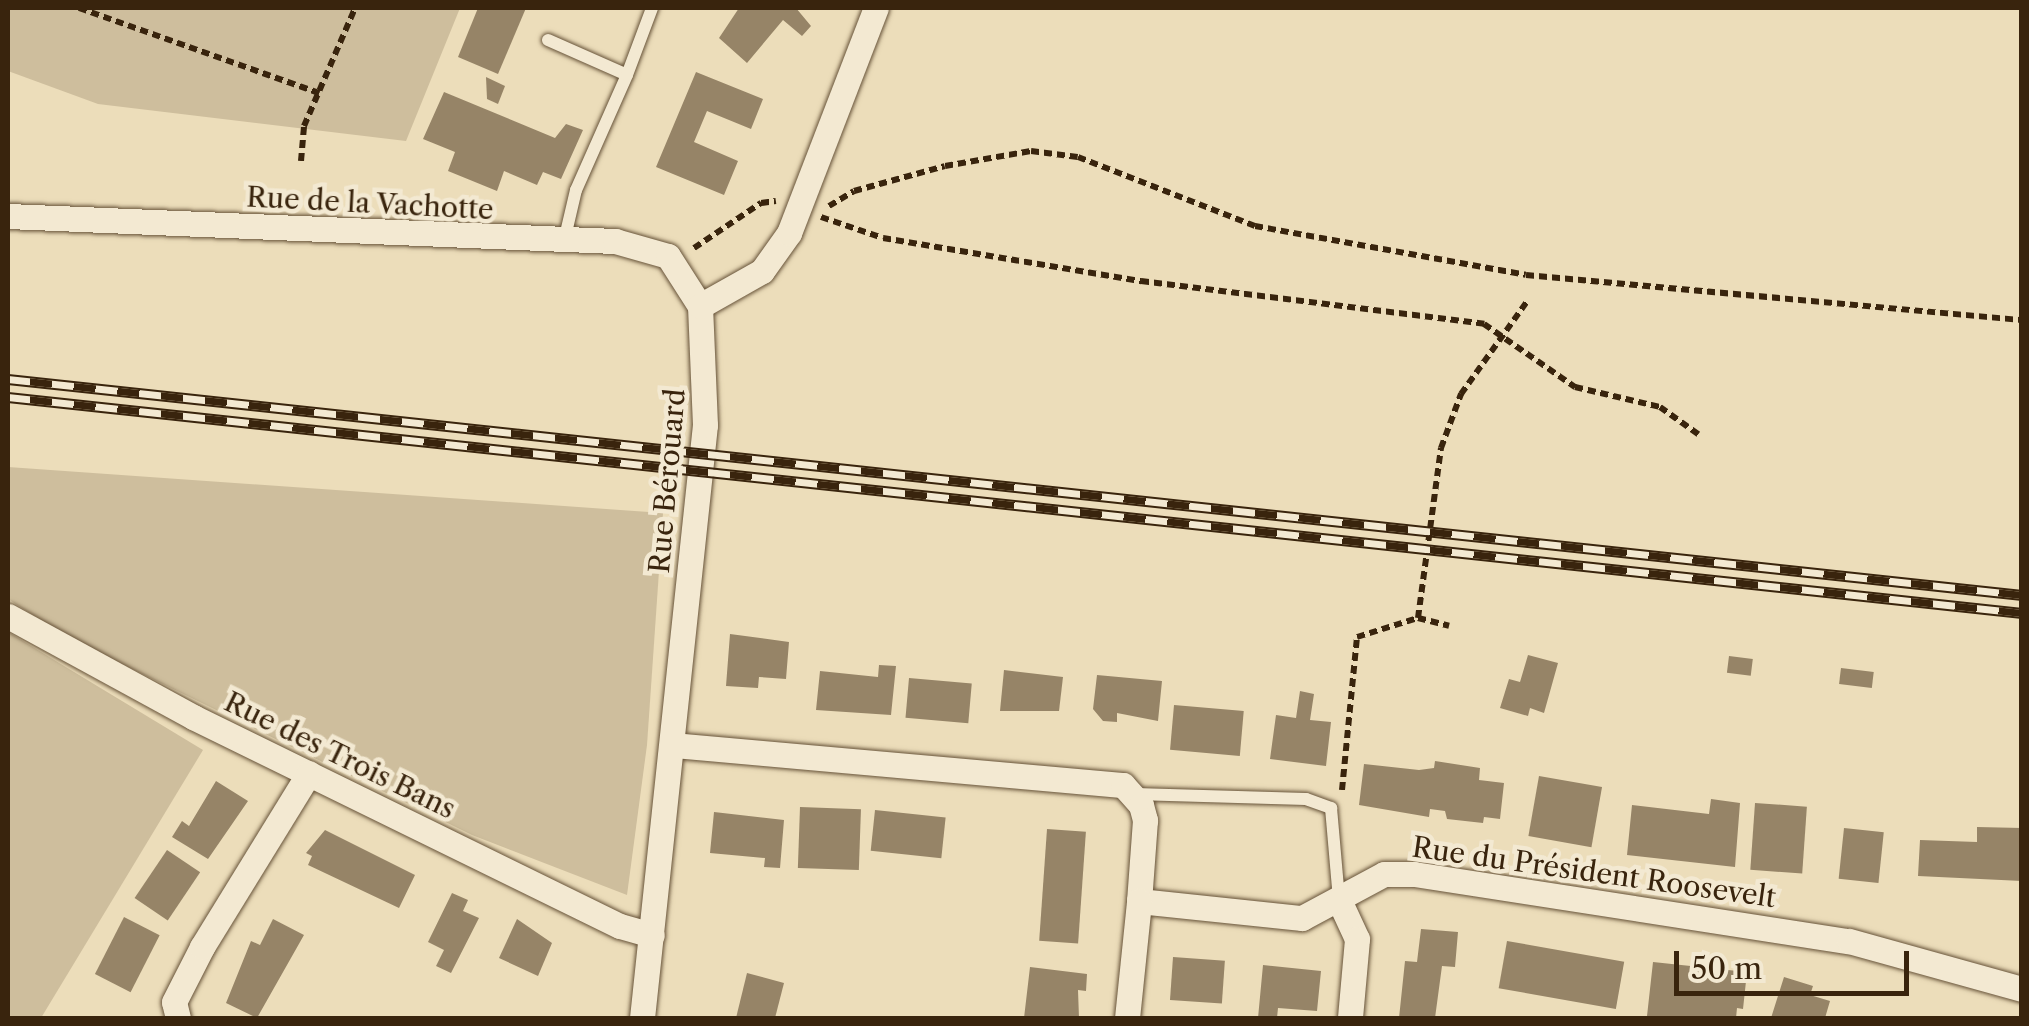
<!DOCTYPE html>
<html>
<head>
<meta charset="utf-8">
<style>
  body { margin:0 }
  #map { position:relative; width:2029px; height:1026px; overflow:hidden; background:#ecddba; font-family:"Libre Caslon Text",serif }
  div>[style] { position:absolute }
  .green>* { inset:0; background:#cebe9d }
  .building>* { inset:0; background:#968467; transform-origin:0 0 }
  .path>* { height:6px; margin-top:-3px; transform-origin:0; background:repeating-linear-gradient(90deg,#39240d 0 8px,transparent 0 13px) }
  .roads { filter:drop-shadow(0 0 2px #665238) drop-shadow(0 0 2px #665238) }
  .service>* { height:12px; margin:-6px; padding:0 6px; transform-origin:6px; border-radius:6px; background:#f3e9d2 }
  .minor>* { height:25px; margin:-12.5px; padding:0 12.5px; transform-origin:12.5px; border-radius:12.5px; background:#f3e9d2 }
  .rail>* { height:11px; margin-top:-5.5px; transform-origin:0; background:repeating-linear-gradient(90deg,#f3e9d2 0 22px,#39240d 0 44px); box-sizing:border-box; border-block:2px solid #39240d }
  span { translate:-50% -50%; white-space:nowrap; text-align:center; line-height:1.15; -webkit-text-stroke:9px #f3e9d2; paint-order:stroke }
  .street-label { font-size:28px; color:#39240d }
  .frame { position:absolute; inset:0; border:10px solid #39240d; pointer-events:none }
  .scale { position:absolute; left:1674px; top:951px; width:235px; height:45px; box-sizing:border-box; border:5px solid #39240d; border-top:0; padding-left:12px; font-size:30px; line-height:35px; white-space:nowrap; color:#39240d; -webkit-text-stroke:8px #f3e9d2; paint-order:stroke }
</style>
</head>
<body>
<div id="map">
  <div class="green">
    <div style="clip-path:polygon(8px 8px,460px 8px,406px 141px,98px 104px,8px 71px)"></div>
    <div style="clip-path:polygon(8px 467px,663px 513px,647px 745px,627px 895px,472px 835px,69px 638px,8px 599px)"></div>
    <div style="clip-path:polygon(8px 632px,203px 750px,41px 1018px,8px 1018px)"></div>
  </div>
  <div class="building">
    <div style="clip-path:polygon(478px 8px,526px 8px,498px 74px,458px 57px)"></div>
    <div style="clip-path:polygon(739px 8px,796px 8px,811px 26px,802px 36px,783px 20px,747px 63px,719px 38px)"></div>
    <div style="clip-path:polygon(696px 72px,763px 99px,751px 129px,707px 111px,694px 142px,738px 161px,724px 195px,656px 167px)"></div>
    <div style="clip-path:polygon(486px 77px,505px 86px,498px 104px,487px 99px)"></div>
    <div style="clip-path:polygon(444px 92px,555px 138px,566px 124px,583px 130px,561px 179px,543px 172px,537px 185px,504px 171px,497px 191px,448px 171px,455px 152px,423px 139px)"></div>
    <div style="clip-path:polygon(730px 634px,789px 642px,786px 679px,759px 677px,758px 688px,726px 686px)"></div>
    <div style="clip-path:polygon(1528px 655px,1558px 663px,1544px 713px,1530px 708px,1528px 716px,1500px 708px,1509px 679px,1520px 682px)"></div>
    <div style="left:1729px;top:656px;width:24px;height:17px;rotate:7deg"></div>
    <div style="clip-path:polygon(879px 665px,896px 666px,891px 715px,816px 710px,820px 671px,878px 677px)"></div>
    <div style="left:1841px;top:668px;width:33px;height:16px;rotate:7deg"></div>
    <div style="clip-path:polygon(1004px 670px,1063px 677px,1059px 711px,1000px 711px)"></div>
    <div style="clip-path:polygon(1097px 675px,1162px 681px,1158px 721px,1117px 713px,1117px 722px,1103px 721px,1093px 709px)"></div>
    <div style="left:909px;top:678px;width:63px;height:40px;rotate:5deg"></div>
    <div style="clip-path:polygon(1300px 691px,1314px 694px,1310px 720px,1331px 722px,1326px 766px,1270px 759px,1276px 715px,1296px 718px)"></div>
    <div style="left:1174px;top:705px;width:70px;height:45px;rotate:5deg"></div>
    <div style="clip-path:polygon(1435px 761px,1480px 768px,1479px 780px,1504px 783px,1500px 819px,1484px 817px,1483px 823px,1447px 819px,1445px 811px,1430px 809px,1429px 817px,1359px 805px,1364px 764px,1419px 770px,1434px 768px)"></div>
    <div style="left:1539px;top:776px;width:64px;height:61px;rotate:10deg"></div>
    <div style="clip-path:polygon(216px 781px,248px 801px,208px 859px,172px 837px,182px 821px,189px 826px)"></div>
    <div style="clip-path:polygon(1711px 799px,1740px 803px,1735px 867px,1627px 855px,1632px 805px,1709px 814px)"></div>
    <div style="left:1755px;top:803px;width:52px;height:67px;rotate:4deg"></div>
    <div style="left:800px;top:807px;width:61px;height:61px;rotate:2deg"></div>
    <div style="left:875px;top:810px;width:71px;height:41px;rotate:6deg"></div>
    <div style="clip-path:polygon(714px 812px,784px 820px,780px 868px,764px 867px,765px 858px,710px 853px)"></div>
    <div style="clip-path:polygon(1977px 827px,2022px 828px,2022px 881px,1918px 876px,1920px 840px,1977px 842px)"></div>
    <div style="left:1844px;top:828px;width:40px;height:51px;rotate:6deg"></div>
    <div style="left:1047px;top:829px;width:39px;height:112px;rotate:4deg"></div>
    <div style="clip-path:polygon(325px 830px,415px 875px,399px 908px,308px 865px,312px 856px,306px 853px)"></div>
    <div style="left:167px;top:850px;width:40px;height:58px;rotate:34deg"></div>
    <div style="clip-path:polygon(452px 893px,468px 900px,463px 911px,479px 918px,451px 973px,436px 966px,444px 950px,428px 942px)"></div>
    <div style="left:124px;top:917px;width:40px;height:64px;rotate:27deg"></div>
    <div style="clip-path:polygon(273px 919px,304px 935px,257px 1018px,226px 1003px,251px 941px,260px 945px)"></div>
    <div style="clip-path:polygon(517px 919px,552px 943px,538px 976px,499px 958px)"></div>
    <div style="clip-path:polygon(1421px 929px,1458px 932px,1455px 967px,1442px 966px,1435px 1018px,1399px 1018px,1405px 961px,1417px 962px)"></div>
    <div style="left:1507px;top:941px;width:119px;height:48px;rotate:10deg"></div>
    <div style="left:1173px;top:957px;width:52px;height:43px;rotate:4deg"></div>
    <div style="clip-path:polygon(1653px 962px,1747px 972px,1743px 1009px,1737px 1008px,1736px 1018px,1647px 1016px)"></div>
    <div style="clip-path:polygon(1263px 965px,1321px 971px,1317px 1011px,1278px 1008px,1277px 1018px,1258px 1018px)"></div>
    <div style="clip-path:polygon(1030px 967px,1087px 974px,1086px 991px,1078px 990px,1079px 1018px,1024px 1018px)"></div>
    <div style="clip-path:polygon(747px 973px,784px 983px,775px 1018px,736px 1018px)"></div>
    <div style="clip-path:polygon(1784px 977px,1813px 986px,1810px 995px,1830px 1001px,1825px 1018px,1771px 1018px)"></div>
  </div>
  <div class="path">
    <div style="left:79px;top:8px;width:255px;rotate:19.5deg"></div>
    <div style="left:301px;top:161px;width:35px;rotate:-85deg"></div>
    <div style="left:304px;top:126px;width:129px;rotate:-66.6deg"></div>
    <div style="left:829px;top:206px;width:29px;rotate:-31deg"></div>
    <div style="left:854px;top:191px;width:94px;rotate:-15.4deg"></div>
    <div style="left:945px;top:166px;width:87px;rotate:-9.9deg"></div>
    <div style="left:1031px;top:151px;width:47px;rotate:7.3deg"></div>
    <div style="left:1078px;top:157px;width:190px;rotate:21.3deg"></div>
    <div style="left:1255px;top:226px;width:275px;rotate:10.2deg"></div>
    <div style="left:1526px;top:275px;width:498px;rotate:5.2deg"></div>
    <div style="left:821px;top:217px;width:65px;rotate:18.7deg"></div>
    <div style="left:883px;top:238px;width:262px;rotate:9.5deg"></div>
    <div style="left:1141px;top:281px;width:346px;rotate:7.1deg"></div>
    <div style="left:1484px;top:324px;width:111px;rotate:34.7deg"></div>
    <div style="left:1575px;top:387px;width:87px;rotate:13.2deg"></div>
    <div style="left:1660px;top:407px;width:47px;rotate:35.4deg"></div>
    <div style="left:694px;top:248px;width:81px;rotate:-33.9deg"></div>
    <div style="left:761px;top:203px;width:15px;rotate:-8deg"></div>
    <div style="left:1418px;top:618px;width:32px;rotate:14deg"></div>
    <div style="left:1342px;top:790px;width:154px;rotate:-84.4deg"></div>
    <div style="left:1357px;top:637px;width:64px;rotate:-17.3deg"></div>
    <div style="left:1418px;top:618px;width:172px;rotate:-82.3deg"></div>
    <div style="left:1441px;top:448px;width:58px;rotate:-69.7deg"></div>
    <div style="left:1461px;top:394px;width:115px;rotate:-54.5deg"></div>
  </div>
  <div class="roads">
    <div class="service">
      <div style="left:548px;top:40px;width:86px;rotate:23.9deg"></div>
      <div style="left:627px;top:75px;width:126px;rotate:113.9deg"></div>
      <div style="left:576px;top:190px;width:52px;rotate:103.2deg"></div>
      <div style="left:627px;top:75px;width:72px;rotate:-69.5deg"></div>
      <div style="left:1135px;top:794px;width:171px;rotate:1.7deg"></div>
      <div style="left:1306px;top:799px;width:27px;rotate:20deg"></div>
      <div style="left:1331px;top:808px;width:92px;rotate:85deg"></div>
    </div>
    <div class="minor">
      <div style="left:8px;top:216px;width:608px;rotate:2.36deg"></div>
      <div style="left:615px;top:241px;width:55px;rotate:15.8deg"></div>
      <div style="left:668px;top:256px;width:59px;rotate:57.4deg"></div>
      <div style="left:8px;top:616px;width:211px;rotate:28.6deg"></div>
      <div style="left:193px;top:717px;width:475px;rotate:26.1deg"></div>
      <div style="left:620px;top:926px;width:33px;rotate:16deg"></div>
      <div style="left:673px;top:745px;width:452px;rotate:5.1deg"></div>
      <div style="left:1123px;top:785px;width:27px;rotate:48deg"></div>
      <div style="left:1141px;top:805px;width:16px;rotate:75deg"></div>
      <div style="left:1145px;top:820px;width:81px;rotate:94.2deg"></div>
      <div style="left:1139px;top:901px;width:164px;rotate:6deg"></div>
      <div style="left:1302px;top:918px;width:93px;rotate:-28.2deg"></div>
      <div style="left:1384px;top:874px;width:30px"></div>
      <div style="left:1414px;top:874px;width:440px;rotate:8.8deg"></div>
      <div style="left:1849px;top:941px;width:180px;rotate:15.5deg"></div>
      <div style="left:1339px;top:900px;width:43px;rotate:65.2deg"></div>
      <div style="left:1357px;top:939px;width:79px;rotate:95.1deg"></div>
      <div style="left:178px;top:1018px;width:16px;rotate:-104deg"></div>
      <div style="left:174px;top:1002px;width:62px;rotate:-63deg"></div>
      <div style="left:202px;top:947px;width:204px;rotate:-58.4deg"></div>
      <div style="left:642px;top:1018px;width:596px;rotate:-83.94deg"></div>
      <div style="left:705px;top:425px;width:119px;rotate:-92.4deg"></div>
      <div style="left:700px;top:306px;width:71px;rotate:-29.4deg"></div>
      <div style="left:762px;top:271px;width:47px;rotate:-54.6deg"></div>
      <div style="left:789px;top:233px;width:241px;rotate:-68.9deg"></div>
      <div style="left:1127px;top:1018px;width:118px;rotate:-84.1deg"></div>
    </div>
  </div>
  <div class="rail">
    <div style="left:8px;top:379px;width:2026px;rotate:6.12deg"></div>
    <div style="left:8px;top:397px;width:2026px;rotate:6.12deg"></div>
  </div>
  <div class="street-label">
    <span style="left:370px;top:203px;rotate:3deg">Rue de la Vachotte</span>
    <span style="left:667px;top:481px;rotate:-85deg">Rue Bérouard</span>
    <span style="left:340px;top:755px;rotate:26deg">Rue des Trois Bans</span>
    <span style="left:1594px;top:872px;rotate:8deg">Rue du Président Roosevelt</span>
  </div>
  <div class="frame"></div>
  <div class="scale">50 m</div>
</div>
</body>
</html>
